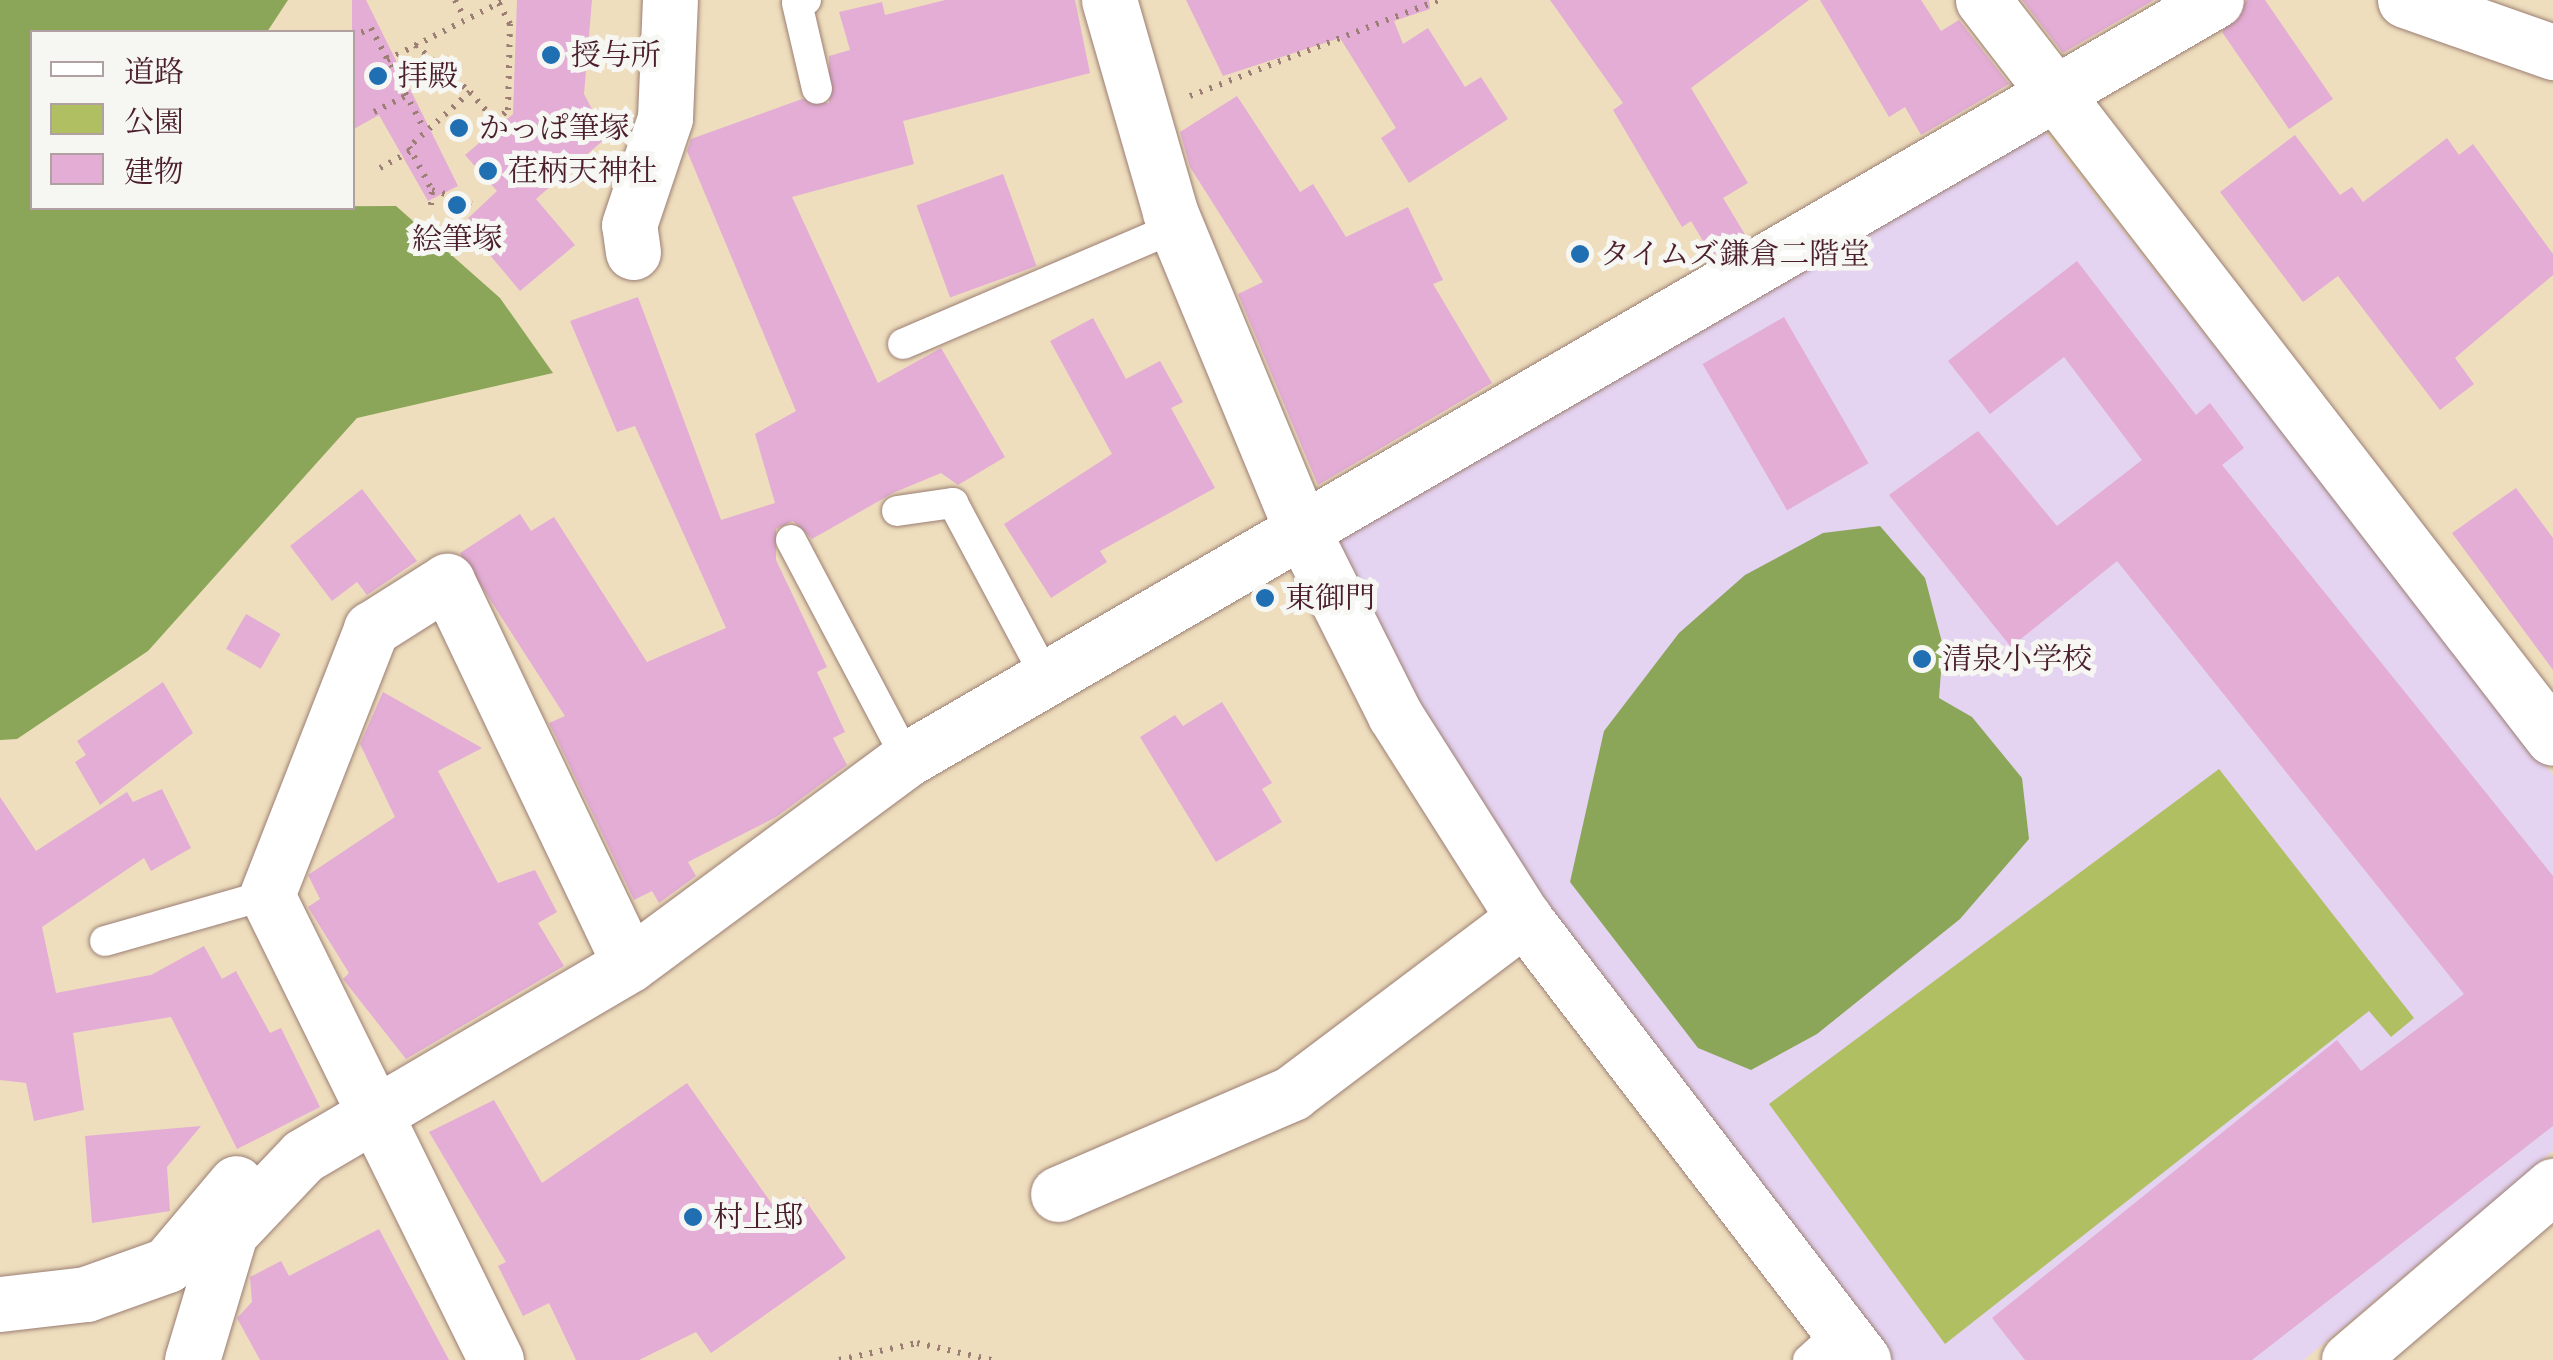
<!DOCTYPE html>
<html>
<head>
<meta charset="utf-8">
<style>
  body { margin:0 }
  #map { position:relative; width:2553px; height:1360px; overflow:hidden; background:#eedebd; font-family:Alegreya,"Noto Serif JP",serif }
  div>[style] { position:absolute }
  .built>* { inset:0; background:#e4d3f1 }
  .green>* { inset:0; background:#afbf62 }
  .forest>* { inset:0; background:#8ba658 }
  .building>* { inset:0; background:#e3add6; transform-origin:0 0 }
  .path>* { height:6px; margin-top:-3px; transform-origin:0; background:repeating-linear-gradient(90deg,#9c7e74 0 2.5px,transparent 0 10.5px) }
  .roads { filter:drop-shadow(0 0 2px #9c7e74) drop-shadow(0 0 2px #9c7e74) }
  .lane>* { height:30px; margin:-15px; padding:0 15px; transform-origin:15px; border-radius:15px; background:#fff }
  .street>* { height:55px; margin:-27.5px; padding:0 27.5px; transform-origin:27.5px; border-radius:27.5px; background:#fff }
  .dots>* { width:28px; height:28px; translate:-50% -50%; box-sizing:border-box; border:5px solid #f6f6f2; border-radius:50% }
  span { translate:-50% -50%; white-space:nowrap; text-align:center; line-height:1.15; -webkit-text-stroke:10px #f6f6f2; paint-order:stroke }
  .poi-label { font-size:30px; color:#4a1f2b }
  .left { translate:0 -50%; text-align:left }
  .legend { position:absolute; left:30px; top:30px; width:325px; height:180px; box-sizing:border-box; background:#f6f6f2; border:2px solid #b1a0a2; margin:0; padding:12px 18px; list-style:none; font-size:30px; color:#4a1f2b }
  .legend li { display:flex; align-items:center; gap:20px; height:50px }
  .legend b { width:50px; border:2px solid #b1a0a2 }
</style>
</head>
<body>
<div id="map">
  <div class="built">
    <div style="clip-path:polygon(2044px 131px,2553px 775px,2553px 1151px,2304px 1360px,1873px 1360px,1533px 910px,1320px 543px)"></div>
  </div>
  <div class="green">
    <div style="clip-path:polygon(2219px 769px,2414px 1018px,2391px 1037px,2369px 1011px,1945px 1344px,1769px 1104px)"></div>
  </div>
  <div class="forest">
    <div style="clip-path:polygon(0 0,288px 0,267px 32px,32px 32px,32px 208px,396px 206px,500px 298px,553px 373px,357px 418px,148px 651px,17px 739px,0 740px)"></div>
    <div style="clip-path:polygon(1880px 526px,1925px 578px,1943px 646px,1939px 698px,1972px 717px,2022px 778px,2029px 839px,1960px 919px,1817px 1034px,1751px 1070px,1698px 1048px,1570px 882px,1604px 731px,1679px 633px,1745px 575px,1823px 533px)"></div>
  </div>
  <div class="building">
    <div style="clip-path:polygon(352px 0,366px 0,458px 186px,428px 201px,379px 115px,352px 130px)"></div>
    <div style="clip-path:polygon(517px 0,592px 0,584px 94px,607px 137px,536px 199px,575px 245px,520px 291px,463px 223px,497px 191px,465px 155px,513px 114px)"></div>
    <div style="clip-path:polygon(945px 0,1075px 0,1090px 73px,903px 121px,914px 164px,792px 197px,878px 383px,941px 348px,1005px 457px,958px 485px,941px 473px,893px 493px,812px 539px,793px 521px,776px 529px,776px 560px,827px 667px,817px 672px,845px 732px,833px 738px,847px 765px,776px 817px,688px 862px,696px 876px,659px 903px,652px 891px,634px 900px,549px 723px,565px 716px,460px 553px,520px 514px,531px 531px,554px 517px,647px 662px,726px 628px,635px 426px,617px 432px,570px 321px,638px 297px,721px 520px,775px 503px,755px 434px,796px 411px,687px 151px,691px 139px,802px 99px,829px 103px,829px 56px,850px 50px,839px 12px,882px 2px,885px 15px)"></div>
    <div style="clip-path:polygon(1186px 0,1429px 0,1430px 9px,1394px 21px,1403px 44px,1428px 28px,1465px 87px,1481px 77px,1508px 119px,1409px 183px,1381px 138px,1396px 128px,1340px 38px,1223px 76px)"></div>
    <div style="clip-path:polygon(1550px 0,1809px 0,1691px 88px,1748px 183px,1723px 198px,1746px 236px,1712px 256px,1691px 221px,1682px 227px,1613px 110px,1623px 103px)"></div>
    <div style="clip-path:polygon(1820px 0,1921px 0,1941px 31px,1959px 20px,2009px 84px,1921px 135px,1905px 107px,1889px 117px)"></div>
    <div style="clip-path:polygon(2022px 0,2154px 0,2063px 53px)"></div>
    <div style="clip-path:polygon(2247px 0,2265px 0,2333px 99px,2289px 129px,2222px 32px)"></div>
    <div style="clip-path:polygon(1237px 96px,1300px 192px,1313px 184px,1346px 237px,1408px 207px,1443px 280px,1433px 284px,1492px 383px,1318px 485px,1238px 294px,1263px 282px,1190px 167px,1180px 132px)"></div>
    <div style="clip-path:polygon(2295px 135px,2340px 195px,2352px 187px,2363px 202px,2447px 138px,2459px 155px,2473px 144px,2553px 254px,2553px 275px,2455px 358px,2474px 384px,2440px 410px,2338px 276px,2303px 302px,2220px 192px)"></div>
    <div style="left:1003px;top:174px;width:98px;height:92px;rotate:70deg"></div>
    <div style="clip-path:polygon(2077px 261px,2196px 415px,2210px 403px,2244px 448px,2222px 465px,2553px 876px,2553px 1126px,2252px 1360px,2025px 1360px,1992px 1318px,2337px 1040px,2361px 1071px,2464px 994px,2117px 561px,2011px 647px,1889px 495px,1978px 431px,2057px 526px,2142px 460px,2064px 357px,1990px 414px,1948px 361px)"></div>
    <div style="left:1784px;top:317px;width:169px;height:94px;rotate:60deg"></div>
    <div style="clip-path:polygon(1093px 318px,1126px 379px,1160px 361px,1183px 402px,1171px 408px,1215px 488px,1100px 551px,1107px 562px,1051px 598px,1004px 524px,1112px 454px,1050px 341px)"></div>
    <div style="clip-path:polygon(2516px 488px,2553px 538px,2553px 670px,2452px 533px)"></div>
    <div style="clip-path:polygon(362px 489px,417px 561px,367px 595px,357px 582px,332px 601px,290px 546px)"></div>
    <div style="left:246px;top:614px;width:40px;height:40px;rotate:30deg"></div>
    <div style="clip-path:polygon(163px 682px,193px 733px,100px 805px,75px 762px,86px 755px,77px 741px)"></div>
    <div style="clip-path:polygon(383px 692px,482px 748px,438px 771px,498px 883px,535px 870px,557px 912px,538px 923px,564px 966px,406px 1059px,343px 979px,349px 973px,308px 907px,320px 899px,308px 875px,395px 817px,360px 744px)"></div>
    <div style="clip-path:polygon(1222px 702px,1272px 783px,1262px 789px,1282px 822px,1216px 862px,1140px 737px,1175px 715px,1183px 726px)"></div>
    <div style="clip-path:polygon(162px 789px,191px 848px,151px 871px,144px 858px,42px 927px,56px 993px,151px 975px,204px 946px,222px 979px,236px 971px,270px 1033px,281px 1028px,320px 1107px,237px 1149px,171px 1017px,73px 1033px,84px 1110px,34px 1121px,26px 1083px,0 1080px,0 797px,36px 851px,127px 792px,133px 802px)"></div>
    <div style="clip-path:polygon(687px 1083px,779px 1214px,803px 1197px,846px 1258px,711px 1353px,696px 1332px,639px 1360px,576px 1360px,549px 1303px,523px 1316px,498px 1266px,506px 1262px,429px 1132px,494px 1100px,542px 1183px)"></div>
    <div style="clip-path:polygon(201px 1126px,167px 1167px,170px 1211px,92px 1223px,85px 1136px)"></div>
    <div style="clip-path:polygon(379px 1229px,449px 1360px,260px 1360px,237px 1318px,252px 1302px,250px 1277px,281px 1261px,289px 1276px)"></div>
  </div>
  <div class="path">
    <div style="left:455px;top:0;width:21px;rotate:62deg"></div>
    <div style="left:352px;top:37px;width:21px;rotate:-25deg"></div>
    <div style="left:371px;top:28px;width:114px;rotate:62.3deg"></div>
    <div style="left:415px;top:45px;width:72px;rotate:40.5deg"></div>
    <div style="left:470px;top:92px;width:82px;rotate:138deg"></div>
    <div style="left:409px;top:147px;width:49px;rotate:61.9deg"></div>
    <div style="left:387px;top:60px;width:132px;rotate:-27deg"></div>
    <div style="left:470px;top:92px;width:38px;rotate:49deg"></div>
    <div style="left:495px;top:121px;width:17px;rotate:-40deg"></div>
    <div style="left:508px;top:110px;width:86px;rotate:-88.7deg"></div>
    <div style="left:510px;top:24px;width:24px;rotate:-118deg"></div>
    <div style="left:1190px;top:96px;width:267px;rotate:-21.1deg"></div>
    <div style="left:374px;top:112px;width:35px;rotate:-27deg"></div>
    <div style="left:481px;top:142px;width:25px;rotate:-56deg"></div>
    <div style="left:380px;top:168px;width:35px;rotate:-29deg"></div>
    <div style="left:431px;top:205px;width:15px;rotate:-86deg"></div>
    <div style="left:432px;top:190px;width:42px;rotate:16.7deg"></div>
    <div style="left:839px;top:1360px;width:80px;rotate:-12.3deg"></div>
    <div style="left:917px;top:1343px;width:77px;rotate:12.8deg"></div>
  </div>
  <div class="roads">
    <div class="lane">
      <div style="left:806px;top:0;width:9px;rotate:162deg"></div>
      <div style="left:797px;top:3px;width:88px;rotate:76.9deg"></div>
      <div style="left:903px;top:344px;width:297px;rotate:-23.2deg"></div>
      <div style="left:897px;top:511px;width:57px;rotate:-8.1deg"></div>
      <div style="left:953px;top:503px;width:197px;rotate:61.9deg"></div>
      <div style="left:791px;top:540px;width:248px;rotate:62.1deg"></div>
      <div style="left:105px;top:941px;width:168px;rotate:-15.9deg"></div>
      <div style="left:1808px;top:1360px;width:42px;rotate:-42.1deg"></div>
    </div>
    <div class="street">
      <div style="left:1109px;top:0;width:221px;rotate:73.9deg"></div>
      <div style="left:1170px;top:212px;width:342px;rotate:67.5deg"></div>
      <div style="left:1301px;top:528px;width:209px;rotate:63.3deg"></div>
      <div style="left:1395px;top:715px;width:241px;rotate:57.6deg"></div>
      <div style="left:1524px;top:918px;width:557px;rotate:52.51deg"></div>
      <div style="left:1983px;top:0;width:932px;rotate:52.32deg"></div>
      <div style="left:2405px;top:0;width:157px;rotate:19.4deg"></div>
      <div style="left:633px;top:252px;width:27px;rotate:-98deg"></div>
      <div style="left:629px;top:225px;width:113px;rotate:-71.4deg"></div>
      <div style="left:665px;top:118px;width:118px;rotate:-87.6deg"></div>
      <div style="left:1058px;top:1194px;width:255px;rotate:-23.3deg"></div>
      <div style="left:1292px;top:1093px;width:291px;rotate:-37deg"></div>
      <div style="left:0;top:1304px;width:87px;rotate:-6.6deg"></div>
      <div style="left:86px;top:1294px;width:86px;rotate:-19.7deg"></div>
      <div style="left:167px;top:1265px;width:107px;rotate:-49.9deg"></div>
      <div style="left:192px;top:1360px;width:133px;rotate:-73.3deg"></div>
      <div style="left:230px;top:1233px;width:106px;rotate:-46.5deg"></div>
      <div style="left:303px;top:1156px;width:379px;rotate:-30.4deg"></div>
      <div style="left:630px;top:964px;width:345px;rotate:-36.5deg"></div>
      <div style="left:907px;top:759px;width:1513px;rotate:-30.11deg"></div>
      <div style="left:496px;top:1360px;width:518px;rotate:-116.22deg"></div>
      <div style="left:267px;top:895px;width:286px;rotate:-68.6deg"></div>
      <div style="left:371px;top:629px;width:90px;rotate:-32.3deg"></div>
      <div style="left:447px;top:581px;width:424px;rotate:64.5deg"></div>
      <div style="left:2349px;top:1360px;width:268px;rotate:-40.5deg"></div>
    </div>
  </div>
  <div class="dots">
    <div style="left:551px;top:55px;background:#1f6fb2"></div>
    <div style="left:378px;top:76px;background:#1f6fb2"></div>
    <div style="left:459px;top:128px;background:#1f6fb2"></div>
    <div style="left:488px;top:171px;background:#1f6fb2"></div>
    <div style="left:457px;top:205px;background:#1f6fb2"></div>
    <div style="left:1580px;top:254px;background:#1f6fb2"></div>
    <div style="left:1265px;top:598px;background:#1f6fb2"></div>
    <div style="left:1922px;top:659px;background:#1f6fb2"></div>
    <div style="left:693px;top:1217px;background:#1f6fb2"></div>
  </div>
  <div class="poi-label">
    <span class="left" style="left:571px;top:55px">授与所</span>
    <span class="left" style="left:398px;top:76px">拝殿</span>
    <span class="left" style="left:479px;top:128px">かっぱ筆塚</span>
    <span class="left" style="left:508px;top:171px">荏柄天神社</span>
    <span style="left:457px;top:239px">絵筆塚</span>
    <span class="left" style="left:1600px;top:254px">タイムズ鎌倉二階堂</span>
    <span class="left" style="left:1285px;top:598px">東御門</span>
    <span class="left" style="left:1942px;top:659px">清泉小学校</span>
    <span class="left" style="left:713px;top:1217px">村上邸</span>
  </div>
  <ul class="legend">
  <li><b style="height:12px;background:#fff"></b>道路</li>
  <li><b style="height:28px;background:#afbf62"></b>公園</li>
  <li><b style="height:28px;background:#e3add6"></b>建物</li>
  </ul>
</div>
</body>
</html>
